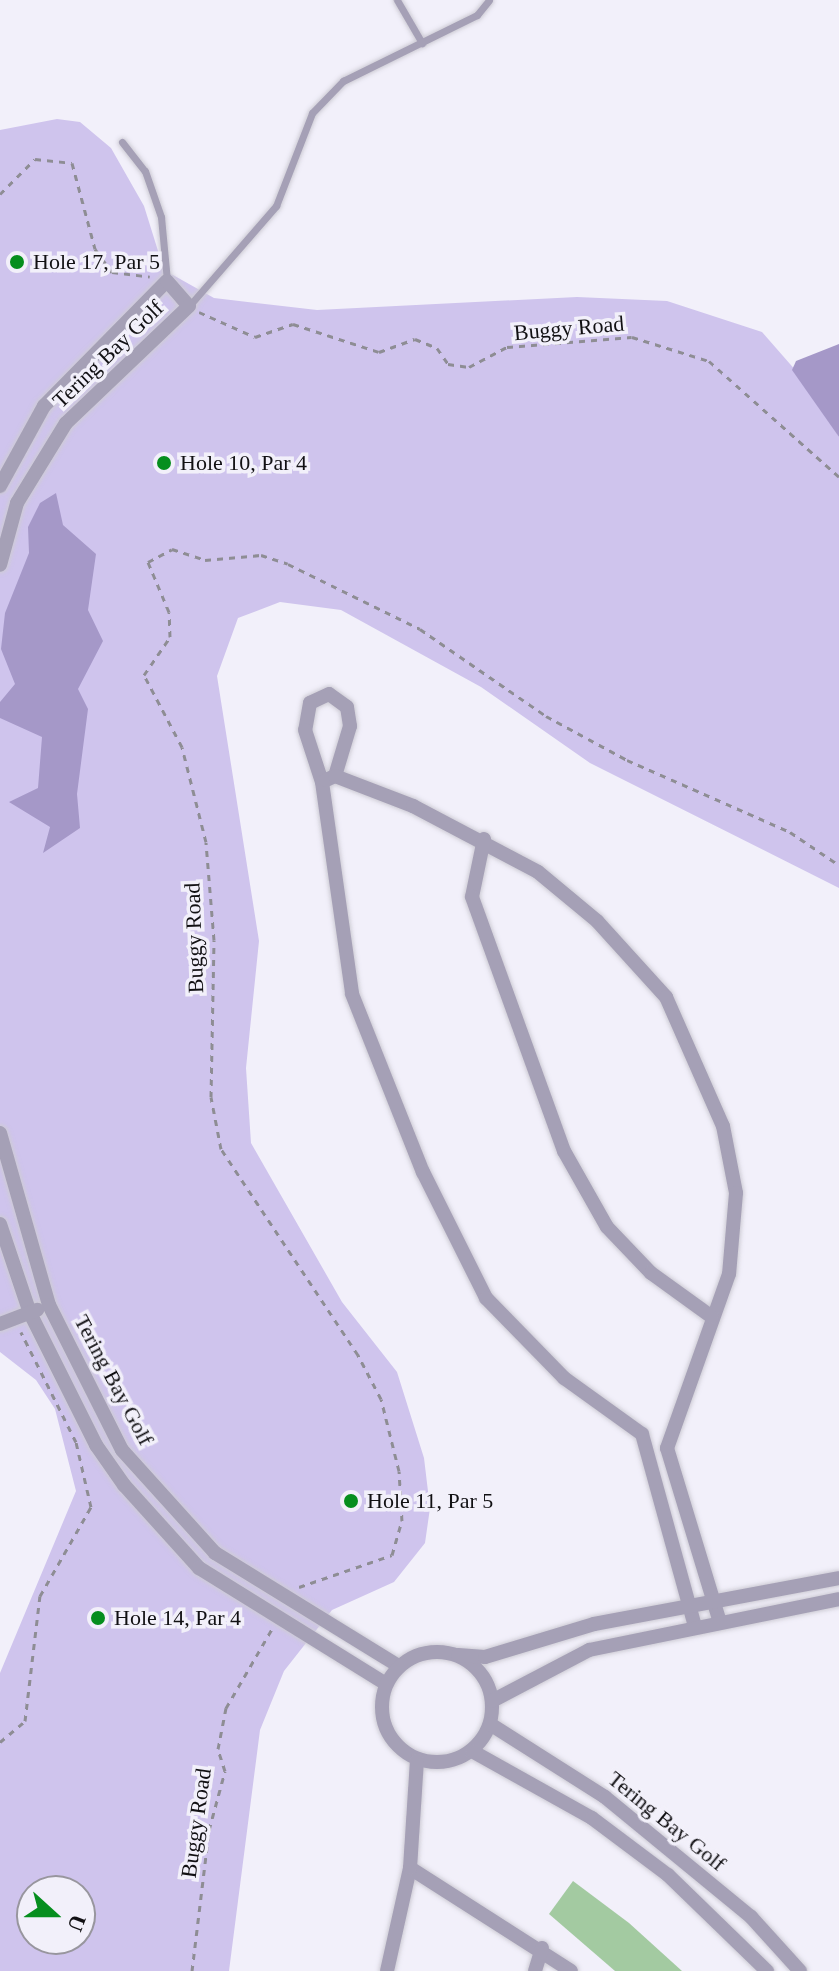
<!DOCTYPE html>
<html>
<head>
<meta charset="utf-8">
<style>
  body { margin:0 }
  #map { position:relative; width:839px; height:1971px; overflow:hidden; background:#f2f0fa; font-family:Georgia,serif }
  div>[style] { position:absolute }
  .green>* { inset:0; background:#cfc4ed }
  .water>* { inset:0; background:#a598c8 }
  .building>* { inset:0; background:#a3caa1 }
  .path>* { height:3px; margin-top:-1.5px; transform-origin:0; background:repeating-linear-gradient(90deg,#8e8d94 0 6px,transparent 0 12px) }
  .roads { filter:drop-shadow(0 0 2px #ceccd5) drop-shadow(0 0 2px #ceccd5) }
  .lane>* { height:7px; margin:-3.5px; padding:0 3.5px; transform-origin:3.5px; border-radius:3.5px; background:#a5a0b6 }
  .street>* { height:14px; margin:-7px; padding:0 7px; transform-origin:7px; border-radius:7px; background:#a5a0b6 }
  .street>.ring { margin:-7px; padding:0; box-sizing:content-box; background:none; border:14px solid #a5a0b6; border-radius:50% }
  .dots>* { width:22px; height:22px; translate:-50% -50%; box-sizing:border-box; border:4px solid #f2f0fa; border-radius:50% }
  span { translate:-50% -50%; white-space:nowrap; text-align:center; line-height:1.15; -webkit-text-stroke:7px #f2f0fa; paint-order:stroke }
  .poi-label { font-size:22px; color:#111013 }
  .left { translate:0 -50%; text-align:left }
  .street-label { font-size:22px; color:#111013 }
  .north { position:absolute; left:16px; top:1875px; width:80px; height:80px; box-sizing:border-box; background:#f2f0fa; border:2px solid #98969e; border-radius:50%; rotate:111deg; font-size:22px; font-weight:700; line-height:32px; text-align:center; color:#111013 }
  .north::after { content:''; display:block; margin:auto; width:28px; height:36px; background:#068e1e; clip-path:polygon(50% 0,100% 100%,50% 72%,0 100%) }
</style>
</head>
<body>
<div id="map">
  <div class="green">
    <div style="clip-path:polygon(evenodd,57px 119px,80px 122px,111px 148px,144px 206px,164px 270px,214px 298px,317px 310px,577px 297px,667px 301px,762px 332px,811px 388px,839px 437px,839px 888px,590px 763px,481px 687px,341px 610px,280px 602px,238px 618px,217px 676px,259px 941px,246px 1068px,251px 1143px,342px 1302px,397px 1372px,424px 1458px,430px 1508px,425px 1543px,394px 1582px,332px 1610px,284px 1671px,260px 1730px,229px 1971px,0 1971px,0 1673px,76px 1491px,55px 1409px,36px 1380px,0 1352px,0 130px,57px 119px,32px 1891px,80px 1891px,80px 1939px,32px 1939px,32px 1891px)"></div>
  </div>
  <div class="water">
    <div style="clip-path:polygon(839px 344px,839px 437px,792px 370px,796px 361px)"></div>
    <div style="clip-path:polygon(56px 493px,63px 525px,96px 554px,88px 610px,103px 641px,78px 689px,88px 709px,77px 794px,80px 828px,43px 853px,50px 827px,9px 802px,38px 788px,42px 737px,0 718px,0 702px,15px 684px,1px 649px,5px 613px,29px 553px,28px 527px,40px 503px)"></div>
  </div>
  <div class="building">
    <div style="clip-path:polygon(573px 1881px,629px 1923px,682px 1971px,615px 1971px,549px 1914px)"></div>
  </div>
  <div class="path">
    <div style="left:0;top:194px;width:49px;rotate:-45deg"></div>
    <div style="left:35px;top:159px;width:37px;rotate:6deg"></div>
    <div style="left:72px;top:163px;width:89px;rotate:75deg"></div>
    <div style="left:95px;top:249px;width:29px;rotate:54deg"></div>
    <div style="left:112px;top:272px;width:38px;rotate:7deg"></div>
    <div style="left:199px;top:312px;width:61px;rotate:24.1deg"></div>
    <div style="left:255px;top:337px;width:40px;rotate:-18.9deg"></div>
    <div style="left:293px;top:324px;width:90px;rotate:18deg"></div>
    <div style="left:379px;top:352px;width:38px;rotate:-20deg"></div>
    <div style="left:415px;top:339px;width:24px;rotate:22deg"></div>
    <div style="left:437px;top:348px;width:19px;rotate:55deg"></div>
    <div style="left:448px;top:364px;width:21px;rotate:8deg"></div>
    <div style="left:469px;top:367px;width:43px;rotate:-27.8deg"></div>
    <div style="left:507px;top:347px;width:125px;rotate:-4.6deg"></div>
    <div style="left:632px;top:337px;width:81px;rotate:17.3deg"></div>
    <div style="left:709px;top:361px;width:174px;rotate:41.7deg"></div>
    <div style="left:299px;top:1587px;width:98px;rotate:-19deg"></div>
    <div style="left:392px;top:1555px;width:35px;rotate:-74deg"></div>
    <div style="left:402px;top:1521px;width:50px;rotate:-93.4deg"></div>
    <div style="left:399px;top:1471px;width:74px;rotate:-104deg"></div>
    <div style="left:381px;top:1399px;width:50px;rotate:-117.6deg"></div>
    <div style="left:358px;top:1355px;width:247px;rotate:-123.6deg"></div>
    <div style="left:221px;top:1149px;width:53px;rotate:-100.9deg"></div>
    <div style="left:211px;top:1097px;width:157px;rotate:-88.9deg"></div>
    <div style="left:214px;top:940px;width:98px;rotate:-94.7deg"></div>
    <div style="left:206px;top:842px;width:98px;rotate:-104.2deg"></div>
    <div style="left:182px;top:747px;width:81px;rotate:-117.8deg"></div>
    <div style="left:144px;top:675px;width:46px;rotate:-55.6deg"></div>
    <div style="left:170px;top:637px;width:25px;rotate:-92deg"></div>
    <div style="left:169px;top:612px;width:54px;rotate:-112.8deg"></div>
    <div style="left:148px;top:562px;width:27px;rotate:-28deg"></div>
    <div style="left:172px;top:549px;width:35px;rotate:18deg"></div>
    <div style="left:205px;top:560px;width:56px;rotate:-5.1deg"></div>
    <div style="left:261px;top:555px;width:28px;rotate:18deg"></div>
    <div style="left:288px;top:564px;width:147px;rotate:26.2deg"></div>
    <div style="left:420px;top:629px;width:153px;rotate:34.6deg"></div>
    <div style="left:546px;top:716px;width:92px;rotate:28.5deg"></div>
    <div style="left:627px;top:760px;width:178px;rotate:23.8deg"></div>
    <div style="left:790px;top:832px;width:59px;rotate:34deg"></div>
    <div style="left:0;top:1742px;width:33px;rotate:-40deg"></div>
    <div style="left:25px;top:1721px;width:126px;rotate:-83.2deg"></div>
    <div style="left:40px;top:1596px;width:103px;rotate:-60.2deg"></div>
    <div style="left:91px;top:1507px;width:67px;rotate:-103deg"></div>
    <div style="left:76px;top:1442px;width:123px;rotate:-116.6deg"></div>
    <div style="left:192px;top:1971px;width:142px;rotate:-83.1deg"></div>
    <div style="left:209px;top:1830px;width:61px;rotate:-74.8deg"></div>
    <div style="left:225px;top:1771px;width:23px;rotate:-108deg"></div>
    <div style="left:218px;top:1749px;width:42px;rotate:-79deg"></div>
    <div style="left:226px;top:1708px;width:91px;rotate:-59.8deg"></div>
  </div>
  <div class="roads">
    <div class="lane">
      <div style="left:397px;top:0;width:50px;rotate:59.8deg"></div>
      <div style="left:122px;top:142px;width:37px;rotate:52deg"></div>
      <div style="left:145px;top:171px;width:49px;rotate:70.8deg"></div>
      <div style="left:161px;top:217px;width:64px;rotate:84.6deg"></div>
      <div style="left:189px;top:306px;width:133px;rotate:-49deg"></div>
      <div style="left:276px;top:206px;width:100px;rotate:-68.8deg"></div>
      <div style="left:312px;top:113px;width:45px;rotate:-45.9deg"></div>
      <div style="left:343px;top:81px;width:149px;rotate:-26.2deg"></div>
      <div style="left:477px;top:15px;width:19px;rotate:-51deg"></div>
    </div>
    <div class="street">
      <div style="left:0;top:486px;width:91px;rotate:-61.2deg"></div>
      <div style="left:44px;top:406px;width:175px;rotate:-45.5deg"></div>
      <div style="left:167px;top:281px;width:33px;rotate:49deg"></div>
      <div style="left:189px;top:306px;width:170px;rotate:136.4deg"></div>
      <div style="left:66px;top:423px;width:94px;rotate:121.5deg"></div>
      <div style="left:17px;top:503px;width:64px;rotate:105.3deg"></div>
      <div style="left:335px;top:776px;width:52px;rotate:-73.3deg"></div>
      <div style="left:350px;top:726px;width:19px;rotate:-99deg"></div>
      <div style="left:347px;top:707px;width:22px;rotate:-144deg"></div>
      <div style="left:329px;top:694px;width:21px;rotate:155deg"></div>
      <div style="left:310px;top:703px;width:27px;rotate:100deg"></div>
      <div style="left:305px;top:730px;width:55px;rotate:71.9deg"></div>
      <div style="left:322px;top:782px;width:214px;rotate:81.9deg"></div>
      <div style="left:352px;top:994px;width:192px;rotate:68.3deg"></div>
      <div style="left:423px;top:1172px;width:141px;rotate:63.4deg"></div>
      <div style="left:486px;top:1298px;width:112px;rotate:45.7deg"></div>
      <div style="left:564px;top:1378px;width:96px;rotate:35.7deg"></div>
      <div style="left:642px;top:1434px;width:200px;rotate:74.6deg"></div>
      <div style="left:326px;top:780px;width:10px;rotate:-24deg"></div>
      <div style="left:335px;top:776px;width:84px;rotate:21deg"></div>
      <div style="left:413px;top:806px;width:141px;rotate:27.8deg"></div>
      <div style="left:538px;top:872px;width:77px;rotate:39.7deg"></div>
      <div style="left:597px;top:921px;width:103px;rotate:47.8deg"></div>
      <div style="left:666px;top:997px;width:141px;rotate:66.2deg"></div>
      <div style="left:723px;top:1126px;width:68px;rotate:79deg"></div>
      <div style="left:736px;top:1193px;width:81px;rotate:94.9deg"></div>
      <div style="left:729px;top:1274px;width:185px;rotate:109.6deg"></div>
      <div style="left:667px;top:1448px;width:182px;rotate:73.1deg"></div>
      <div style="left:484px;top:839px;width:59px;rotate:101.7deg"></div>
      <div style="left:472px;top:897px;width:270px;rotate:70.1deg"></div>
      <div style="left:564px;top:1151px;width:87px;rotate:60.5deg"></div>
      <div style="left:607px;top:1227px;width:64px;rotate:46.3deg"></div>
      <div style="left:651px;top:1273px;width:75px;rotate:35.8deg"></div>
      <div style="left:0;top:1133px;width:179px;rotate:74.1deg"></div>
      <div style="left:49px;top:1305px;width:162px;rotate:63.3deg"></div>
      <div style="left:122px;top:1450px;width:139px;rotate:47.9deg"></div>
      <div style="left:215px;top:1553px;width:216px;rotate:31.6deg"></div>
      <div style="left:0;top:1224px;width:94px;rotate:71.4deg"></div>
      <div style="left:30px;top:1313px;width:148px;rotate:63.4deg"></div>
      <div style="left:96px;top:1445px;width:49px;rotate:55deg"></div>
      <div style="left:124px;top:1485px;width:112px;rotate:47.9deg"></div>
      <div style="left:199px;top:1568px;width:220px;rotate:31.8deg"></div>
      <div style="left:0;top:1324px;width:40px;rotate:-21deg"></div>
      <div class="ring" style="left:382px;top:1652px;width:96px;height:96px"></div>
      <div style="left:458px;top:1655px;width:27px;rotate:4deg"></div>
      <div style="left:485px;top:1657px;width:114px;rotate:-16.8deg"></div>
      <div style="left:594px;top:1624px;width:249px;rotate:-10.6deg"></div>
      <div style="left:492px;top:1701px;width:110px;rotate:-27.7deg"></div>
      <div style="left:589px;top:1650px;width:255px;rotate:-11.5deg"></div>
      <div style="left:490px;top:1724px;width:136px;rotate:32.4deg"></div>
      <div style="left:605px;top:1797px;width:189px;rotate:39.4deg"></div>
      <div style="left:751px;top:1917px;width:73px;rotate:47.8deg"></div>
      <div style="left:472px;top:1751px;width:137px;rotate:29.2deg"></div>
      <div style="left:592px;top:1818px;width:95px;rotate:36.9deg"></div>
      <div style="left:668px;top:1875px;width:138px;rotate:44.1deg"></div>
      <div style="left:410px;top:1868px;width:191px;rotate:32.6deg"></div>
      <div style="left:387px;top:1971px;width:106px;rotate:-77.4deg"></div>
      <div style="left:410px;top:1868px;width:108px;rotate:-86.3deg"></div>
      <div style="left:535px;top:1971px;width:24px;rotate:-73deg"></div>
    </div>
  </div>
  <div class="dots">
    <div style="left:17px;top:262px;background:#068e1e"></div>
    <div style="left:164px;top:463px;background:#068e1e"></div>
    <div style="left:351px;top:1501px;background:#068e1e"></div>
    <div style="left:98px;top:1618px;background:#068e1e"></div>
  </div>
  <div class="poi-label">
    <span class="left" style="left:33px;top:262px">Hole 17, Par 5</span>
    <span class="left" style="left:180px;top:463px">Hole 10, Par 4</span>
    <span class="left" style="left:367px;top:1501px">Hole 11, Par 5</span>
    <span class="left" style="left:114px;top:1618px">Hole 14, Par 4</span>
  </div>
  <div class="street-label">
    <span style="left:569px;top:328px;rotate:-5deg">Buggy Road</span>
    <span style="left:108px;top:354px;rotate:-44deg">Tering Bay Golf</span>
    <span style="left:194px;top:938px;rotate:-92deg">Buggy Road</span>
    <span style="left:114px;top:1380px;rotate:62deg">Tering Bay Golf</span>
    <span style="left:667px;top:1821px;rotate:39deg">Tering Bay Golf</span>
    <span style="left:196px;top:1823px;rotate:-82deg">Buggy Road</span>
  </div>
  <div class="north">U</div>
</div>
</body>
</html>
